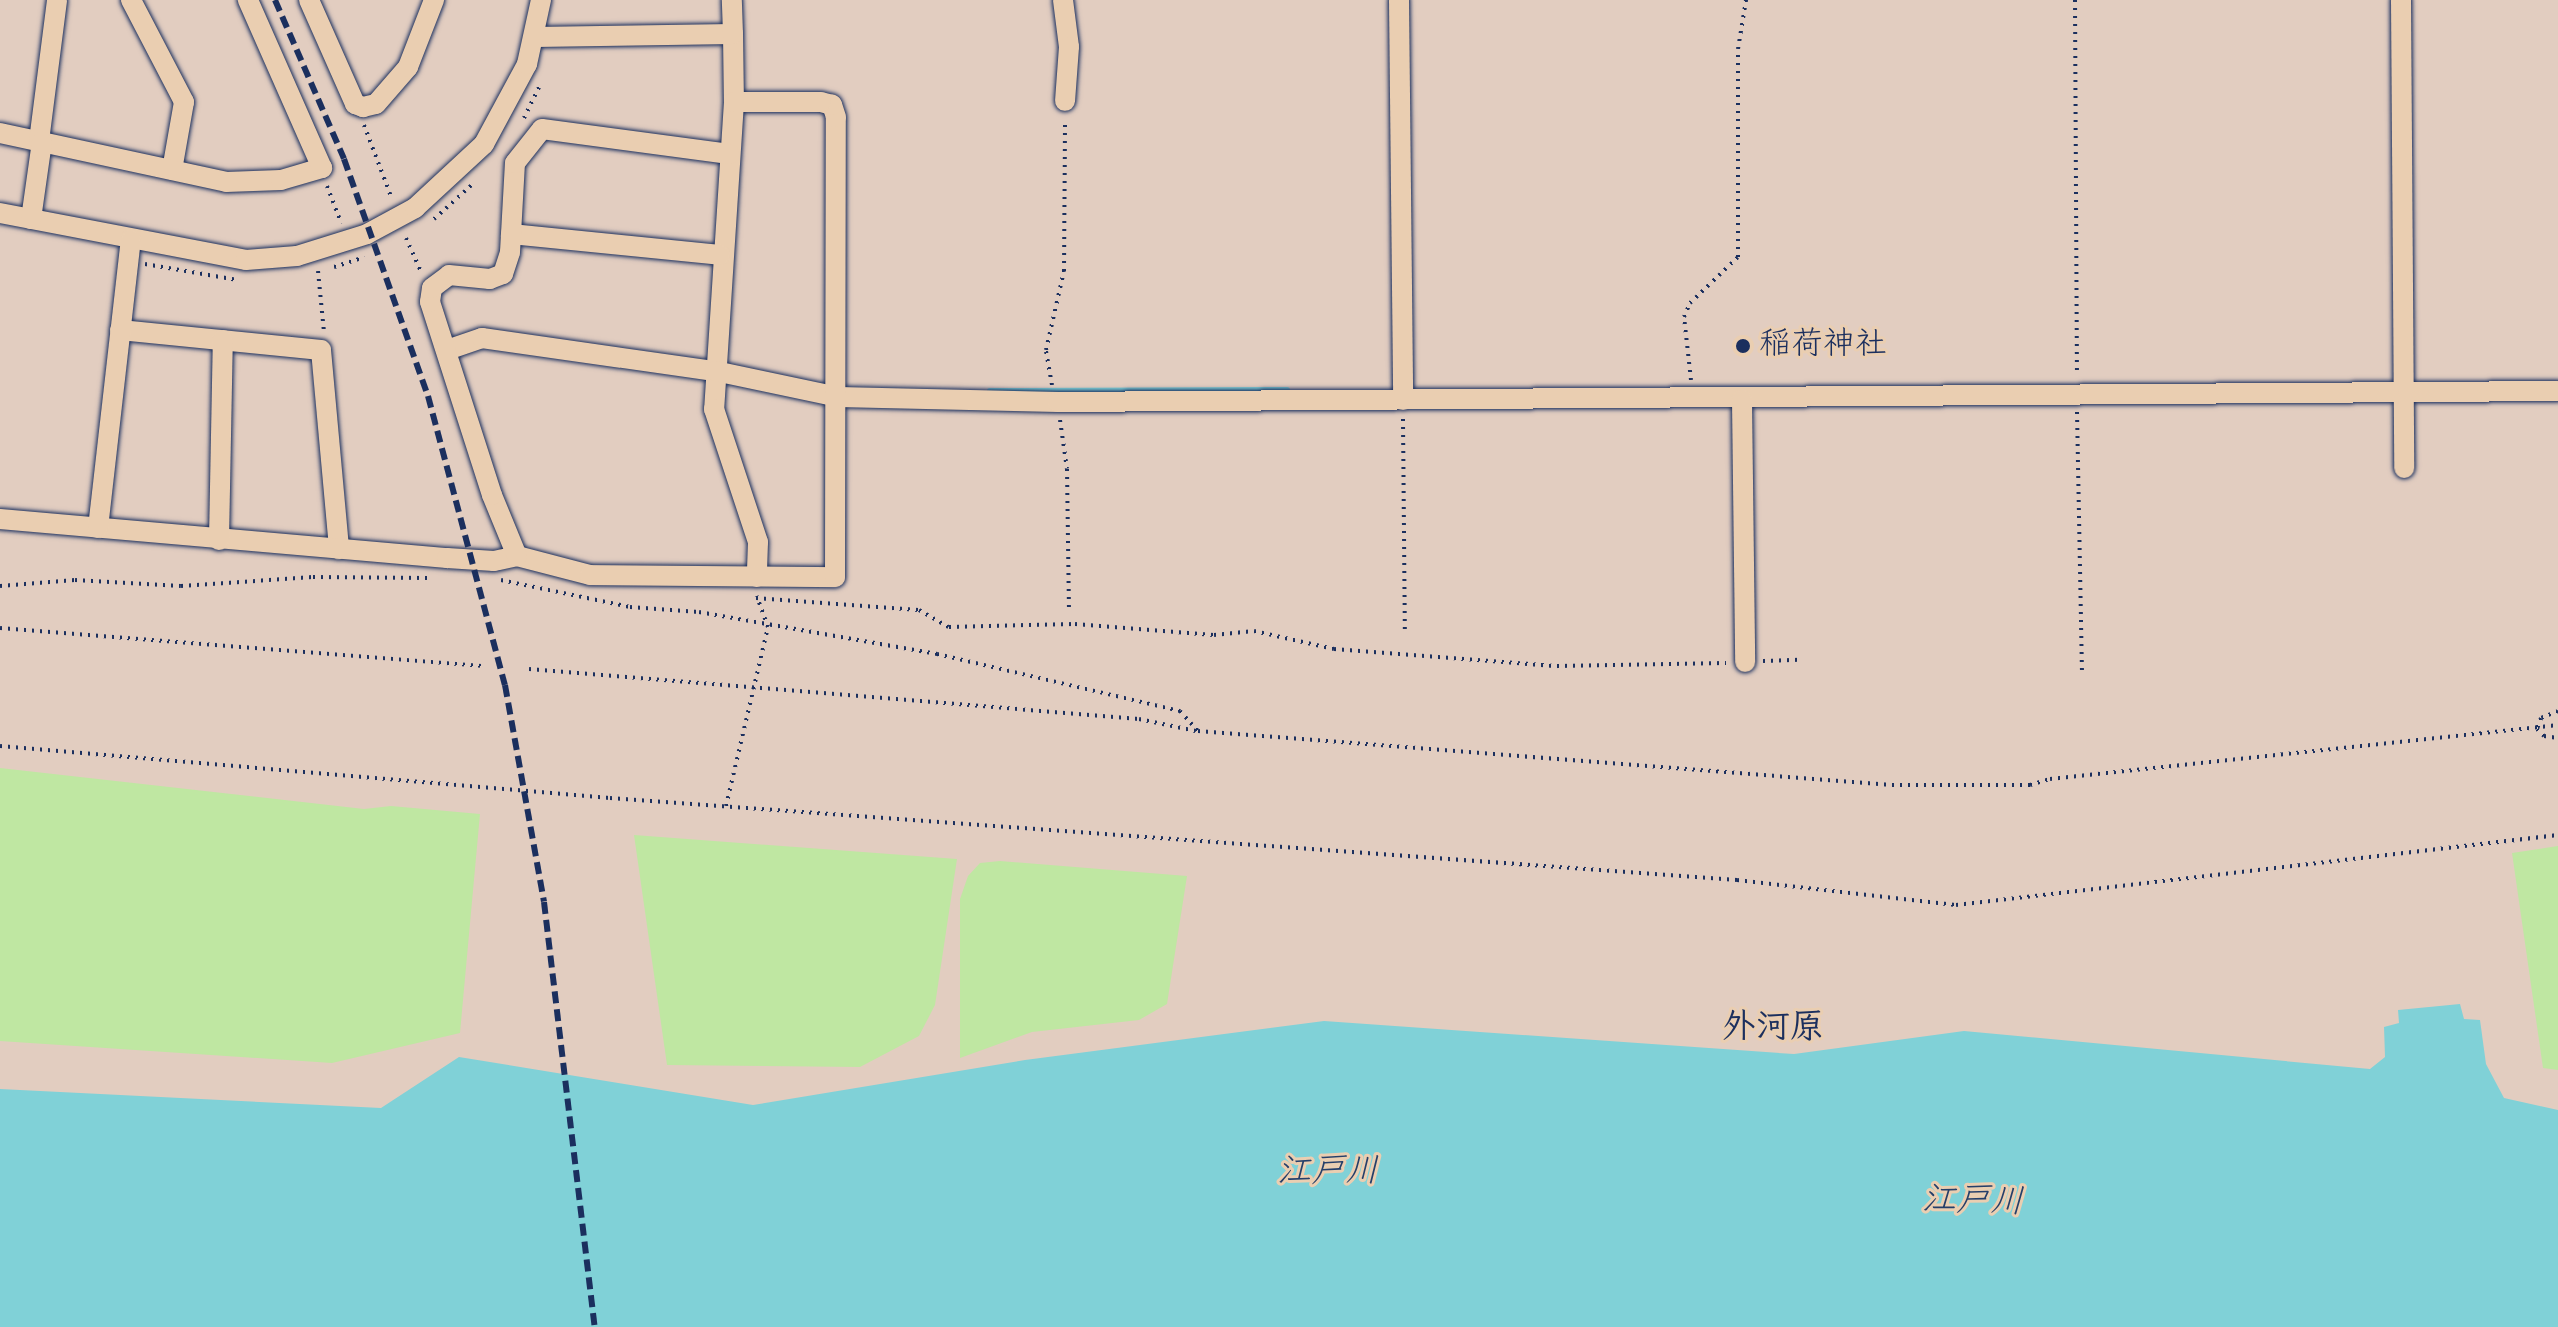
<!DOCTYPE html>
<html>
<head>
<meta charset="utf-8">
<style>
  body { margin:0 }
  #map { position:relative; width:2558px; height:1327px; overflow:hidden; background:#e2cdc0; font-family:"Indie Flower","Klee One",sans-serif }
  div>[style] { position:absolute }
  .green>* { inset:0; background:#bfe7a2 }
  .water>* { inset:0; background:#80d1d7 }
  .stream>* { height:6px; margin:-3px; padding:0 3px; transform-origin:3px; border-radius:3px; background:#80d1d7 }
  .path>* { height:4px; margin-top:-2px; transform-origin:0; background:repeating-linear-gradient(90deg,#1b2f5e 0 2px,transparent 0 8px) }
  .roads { filter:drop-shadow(0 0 2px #1b2f5e) drop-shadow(0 0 2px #1b2f5e) }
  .minor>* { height:20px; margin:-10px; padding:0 10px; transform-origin:10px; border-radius:10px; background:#eaceb1 }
  .rail>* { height:6px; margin-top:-3px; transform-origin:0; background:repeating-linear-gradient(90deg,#1b2f5e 0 12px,transparent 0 18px) }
  .dots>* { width:22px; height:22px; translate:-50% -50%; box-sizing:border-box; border:4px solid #eaceb1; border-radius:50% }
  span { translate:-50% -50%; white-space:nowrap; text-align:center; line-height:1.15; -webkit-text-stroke:6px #eaceb1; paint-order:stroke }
  .poi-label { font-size:32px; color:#1b2f5e }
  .left { translate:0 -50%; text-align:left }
  .neighbourhood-label { font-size:34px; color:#1b2f5e; font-weight:700 }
  .water-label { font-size:34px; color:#253f6a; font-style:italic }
</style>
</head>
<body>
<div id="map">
  <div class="green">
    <div style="clip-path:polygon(0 768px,364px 809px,391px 806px,480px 814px,460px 1033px,332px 1063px,0 1041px)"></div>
    <div style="clip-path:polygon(634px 835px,957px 859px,935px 1005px,919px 1036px,860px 1067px,667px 1065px)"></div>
    <div style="clip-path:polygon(2558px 846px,2558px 1070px,2543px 1068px,2512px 853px)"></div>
    <div style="clip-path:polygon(1000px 861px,1187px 876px,1167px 1004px,1139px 1020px,1032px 1032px,960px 1058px,960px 899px,968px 876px,980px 863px)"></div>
  </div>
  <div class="water">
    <div style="clip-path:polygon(2460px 1004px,2464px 1019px,2480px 1020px,2486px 1064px,2504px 1098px,2558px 1110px,2558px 1327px,0 1327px,0 1089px,381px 1108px,459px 1057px,753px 1105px,1025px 1060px,1324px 1021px,1794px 1054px,1964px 1031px,2370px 1069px,2385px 1057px,2384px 1027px,2399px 1023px,2398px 1010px)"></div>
  </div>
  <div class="stream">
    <div style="left:990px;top:391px;width:297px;rotate:-0.2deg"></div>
  </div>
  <div class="path">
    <div style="left:2075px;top:0;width:375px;rotate:89.7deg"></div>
    <div style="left:524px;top:118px;width:39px;rotate:-64deg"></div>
    <div style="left:364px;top:125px;width:79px;rotate:69.3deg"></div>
    <div style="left:327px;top:186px;width:40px;rotate:69deg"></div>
    <div style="left:434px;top:219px;width:55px;rotate:-42.1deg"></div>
    <div style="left:406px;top:238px;width:37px;rotate:66deg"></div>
    <div style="left:145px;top:264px;width:94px;rotate:9.8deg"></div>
    <div style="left:334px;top:267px;width:32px;rotate:-18deg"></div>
    <div style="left:318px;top:271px;width:61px;rotate:84.4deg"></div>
    <div style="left:1691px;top:380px;width:63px;rotate:-96.3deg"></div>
    <div style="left:1684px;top:317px;width:15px;rotate:-67deg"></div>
    <div style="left:1690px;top:303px;width:66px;rotate:-43.8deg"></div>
    <div style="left:1738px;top:257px;width:208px;rotate:-90deg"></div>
    <div style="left:1738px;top:49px;width:50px;rotate:-80.7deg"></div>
    <div style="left:1052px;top:385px;width:36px;rotate:-100deg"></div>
    <div style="left:1046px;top:350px;width:81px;rotate:-77.2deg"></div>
    <div style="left:1064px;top:271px;width:151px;rotate:-89.6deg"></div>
    <div style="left:2077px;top:412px;width:261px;rotate:88.9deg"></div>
    <div style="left:1403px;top:419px;width:213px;rotate:89.5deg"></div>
    <div style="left:1060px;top:420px;width:49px;rotate:81.9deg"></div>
    <div style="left:1067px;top:469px;width:140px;rotate:89.2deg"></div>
    <div style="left:501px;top:580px;width:132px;rotate:11.8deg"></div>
    <div style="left:630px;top:607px;width:69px;rotate:4.1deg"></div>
    <div style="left:699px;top:612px;width:242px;rotate:10deg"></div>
    <div style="left:937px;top:654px;width:250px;rotate:13.2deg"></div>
    <div style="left:1180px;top:711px;width:27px;rotate:48deg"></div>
    <div style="left:1198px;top:731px;width:696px;rotate:4.45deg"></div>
    <div style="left:1892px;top:785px;width:138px"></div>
    <div style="left:2030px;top:785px;width:21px;rotate:-17deg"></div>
    <div style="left:2050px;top:779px;width:511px;rotate:-6.07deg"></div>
    <div style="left:0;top:586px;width:75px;rotate:-4.6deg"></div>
    <div style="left:75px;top:580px;width:106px;rotate:3.2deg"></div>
    <div style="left:181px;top:586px;width:132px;rotate:-3.9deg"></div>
    <div style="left:313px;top:577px;width:116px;rotate:0.5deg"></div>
    <div style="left:756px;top:598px;width:163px;rotate:4.2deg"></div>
    <div style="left:919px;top:610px;width:34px;rotate:30deg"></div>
    <div style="left:949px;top:627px;width:126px;rotate:-1.4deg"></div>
    <div style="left:1075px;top:624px;width:139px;rotate:4.5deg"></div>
    <div style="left:1214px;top:635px;width:40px;rotate:-5.7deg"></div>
    <div style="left:1254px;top:631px;width:82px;rotate:12.7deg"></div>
    <div style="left:1334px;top:649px;width:224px;rotate:4.4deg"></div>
    <div style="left:1557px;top:666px;width:169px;rotate:-1deg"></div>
    <div style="left:0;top:628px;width:486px;rotate:4.5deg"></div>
    <div style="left:1763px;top:661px;width:36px;rotate:-2deg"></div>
    <div style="left:529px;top:669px;width:612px;rotate:4.69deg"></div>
    <div style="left:1139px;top:719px;width:58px;rotate:11.9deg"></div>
    <div style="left:2558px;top:711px;width:18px;rotate:158deg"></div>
    <div style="left:2541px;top:718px;width:12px;rotate:110deg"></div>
    <div style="left:2537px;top:729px;width:10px;rotate:45deg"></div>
    <div style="left:2544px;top:736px;width:14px;rotate:8deg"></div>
    <div style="left:0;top:746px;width:612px;rotate:4.87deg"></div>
    <div style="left:610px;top:798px;width:1130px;rotate:4.16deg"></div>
    <div style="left:1737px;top:880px;width:220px;rotate:6.5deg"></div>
    <div style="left:1956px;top:905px;width:606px;rotate:-6.63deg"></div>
    <div style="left:726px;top:806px;width:184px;rotate:-76.8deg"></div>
    <div style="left:768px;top:627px;width:33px;rotate:-110deg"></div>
  </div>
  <div class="roads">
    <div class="minor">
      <div style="left:131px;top:0;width:115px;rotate:62.5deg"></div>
      <div style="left:184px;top:102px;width:69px;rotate:100deg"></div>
      <div style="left:309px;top:0;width:114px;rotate:66.1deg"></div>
      <div style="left:355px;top:104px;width:9px;rotate:21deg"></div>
      <div style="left:363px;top:107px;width:13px;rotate:-13deg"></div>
      <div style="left:376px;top:104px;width:49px;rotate:-49.1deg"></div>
      <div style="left:408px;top:67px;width:72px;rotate:-68.8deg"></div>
      <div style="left:1063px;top:0;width:47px;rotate:82.7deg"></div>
      <div style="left:1069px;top:47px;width:54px;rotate:94.2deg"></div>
      <div style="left:1399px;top:0;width:400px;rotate:89.4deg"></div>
      <div style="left:2401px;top:0;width:468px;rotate:89.6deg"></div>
      <div style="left:733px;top:34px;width:68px;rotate:89.2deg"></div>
      <div style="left:734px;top:102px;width:308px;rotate:93.7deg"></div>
      <div style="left:714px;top:409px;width:140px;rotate:71.7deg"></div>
      <div style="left:758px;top:542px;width:35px;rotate:92deg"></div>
      <div style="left:535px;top:37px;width:198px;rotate:-0.9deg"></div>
      <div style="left:733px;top:34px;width:34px;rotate:-92deg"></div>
      <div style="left:0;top:133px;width:231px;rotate:12.2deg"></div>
      <div style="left:226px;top:182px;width:55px;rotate:-2.1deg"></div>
      <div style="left:281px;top:180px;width:43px;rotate:-16.3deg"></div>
      <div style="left:322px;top:168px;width:184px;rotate:-113.8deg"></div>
      <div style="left:39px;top:141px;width:142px;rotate:-82.7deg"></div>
      <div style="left:0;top:213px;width:250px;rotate:10.8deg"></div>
      <div style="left:246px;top:260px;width:51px;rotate:-4.5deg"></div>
      <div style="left:297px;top:256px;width:73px;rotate:-17.4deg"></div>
      <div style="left:367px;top:234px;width:55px;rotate:-28.4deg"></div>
      <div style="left:415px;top:208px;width:94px;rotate:-42.8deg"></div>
      <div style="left:484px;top:144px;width:91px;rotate:-61.7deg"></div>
      <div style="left:527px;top:64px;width:66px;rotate:-77.7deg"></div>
      <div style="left:31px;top:219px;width:78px;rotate:-81.9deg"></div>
      <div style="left:511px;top:234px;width:210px;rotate:5.7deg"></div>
      <div style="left:120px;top:330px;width:202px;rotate:5.7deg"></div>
      <div style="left:321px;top:350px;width:200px;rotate:84.8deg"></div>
      <div style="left:447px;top:350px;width:37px;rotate:-19deg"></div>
      <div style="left:482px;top:338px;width:235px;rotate:8.1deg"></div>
      <div style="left:715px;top:371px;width:126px;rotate:11.9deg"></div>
      <div style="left:838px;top:397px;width:220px;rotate:1.3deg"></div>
      <div style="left:1058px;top:402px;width:1500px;rotate:-0.42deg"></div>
      <div style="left:1742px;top:400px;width:262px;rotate:89.3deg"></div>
      <div style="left:0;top:519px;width:449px;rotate:5deg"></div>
      <div style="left:447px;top:558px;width:47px;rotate:3.7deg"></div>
      <div style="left:494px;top:561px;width:24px;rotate:-12deg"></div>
      <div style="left:517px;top:556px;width:75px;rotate:14.6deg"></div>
      <div style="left:590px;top:575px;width:245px;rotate:0.5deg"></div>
      <div style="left:835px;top:577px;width:460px;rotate:-89.9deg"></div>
      <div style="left:836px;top:117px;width:13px;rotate:-108deg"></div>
      <div style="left:832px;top:105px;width:11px;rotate:-165deg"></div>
      <div style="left:821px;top:102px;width:87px;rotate:180deg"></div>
      <div style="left:98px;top:528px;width:290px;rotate:-83.5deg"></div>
      <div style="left:219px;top:540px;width:200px;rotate:-88.9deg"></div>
      <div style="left:517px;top:556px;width:66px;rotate:-112.3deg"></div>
      <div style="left:492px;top:495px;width:203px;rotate:-107.8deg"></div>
      <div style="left:430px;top:302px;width:14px;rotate:-82deg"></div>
      <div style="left:432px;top:288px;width:21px;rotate:-37deg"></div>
      <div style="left:449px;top:275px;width:41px;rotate:5.6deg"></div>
      <div style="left:490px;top:279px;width:14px;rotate:-21deg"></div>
      <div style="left:503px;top:274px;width:23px;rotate:-72deg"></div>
      <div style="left:510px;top:252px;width:89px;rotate:-86.8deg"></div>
      <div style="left:515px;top:163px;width:43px;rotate:-51.5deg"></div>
      <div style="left:542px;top:129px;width:189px;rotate:7.6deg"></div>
    </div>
  </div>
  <div class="rail">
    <div style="left:275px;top:0;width:173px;rotate:66.5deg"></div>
    <div style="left:344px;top:159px;width:251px;rotate:70.5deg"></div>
    <div style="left:428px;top:396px;width:299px;rotate:75.1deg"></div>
    <div style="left:505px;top:685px;width:220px;rotate:79.8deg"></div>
    <div style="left:544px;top:902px;width:428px;rotate:83.2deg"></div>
  </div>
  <div class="dots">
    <div style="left:1743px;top:346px;background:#1b2f5e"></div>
  </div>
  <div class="poi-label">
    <span class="left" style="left:1759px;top:346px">稲荷神社</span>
  </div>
  <div class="neighbourhood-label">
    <span style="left:1773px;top:1030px">外河原</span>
  </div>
  <div class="water-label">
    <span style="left:1328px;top:1174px">江戸川</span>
    <span style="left:1973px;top:1203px;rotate:2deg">江戸川</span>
  </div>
</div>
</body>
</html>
